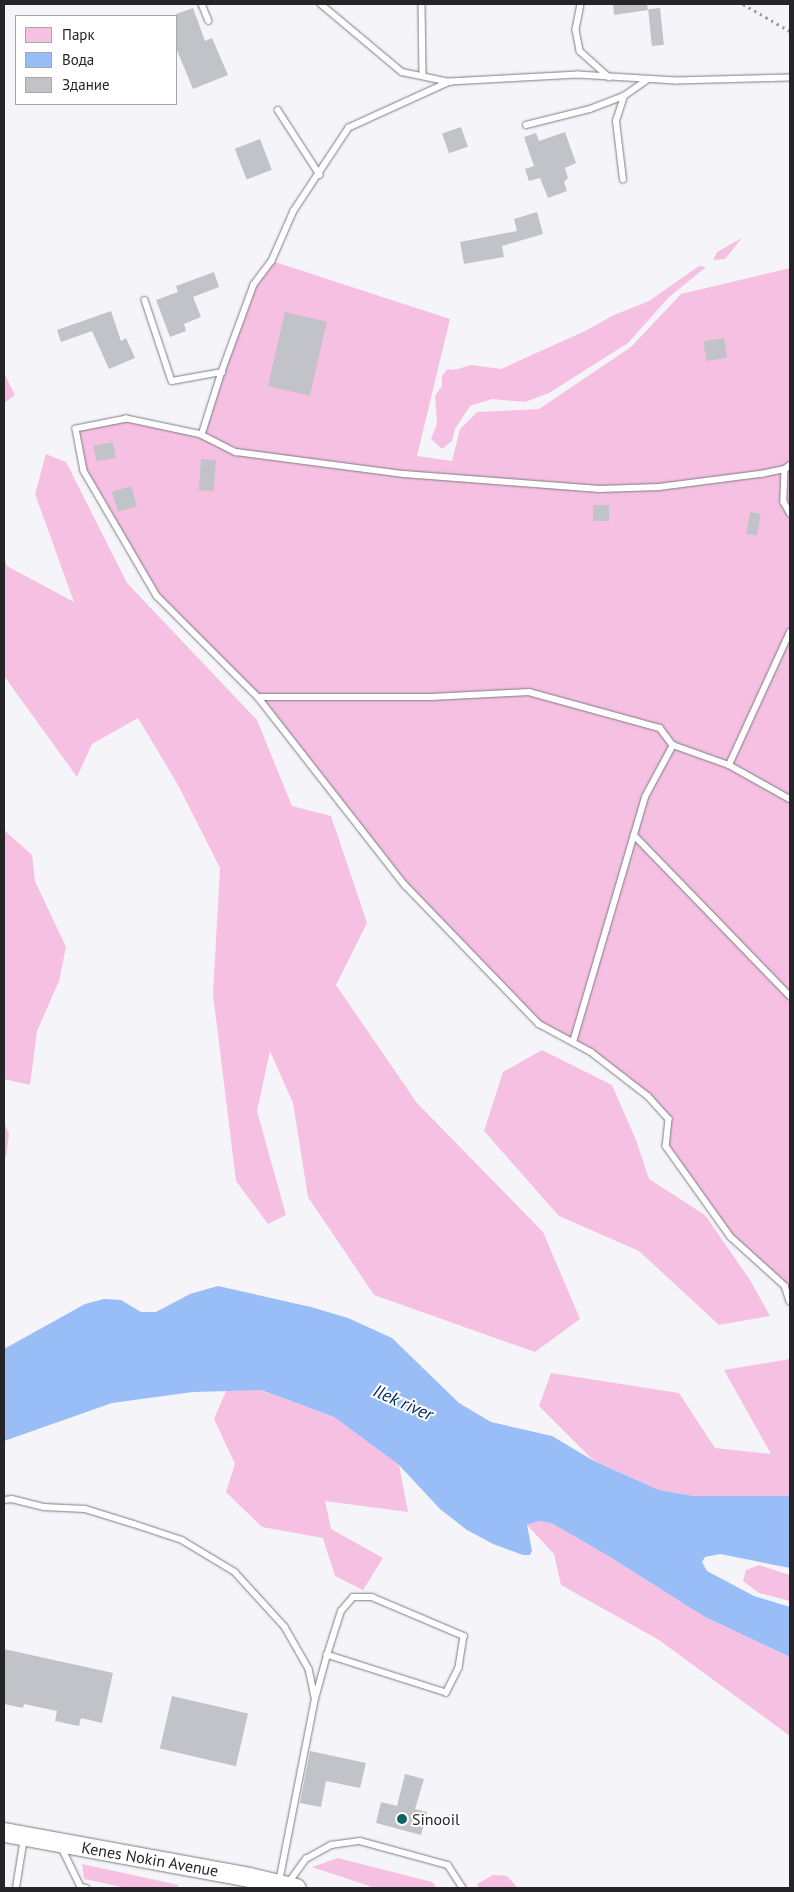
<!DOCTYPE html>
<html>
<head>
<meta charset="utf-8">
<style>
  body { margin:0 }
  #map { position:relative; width:794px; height:1892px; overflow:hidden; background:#f5f4f9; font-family:"PT Sans",sans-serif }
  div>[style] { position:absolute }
  .green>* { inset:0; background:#f6c0e3 }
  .water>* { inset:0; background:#99bef7 }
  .building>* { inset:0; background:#c2c3c8; transform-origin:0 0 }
  .path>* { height:2.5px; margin-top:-1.25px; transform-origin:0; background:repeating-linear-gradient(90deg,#9e9da0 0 2.5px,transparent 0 6.5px) }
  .roads { filter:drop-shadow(0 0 1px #7d7c81) drop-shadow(0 0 1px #7d7c81) }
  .service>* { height:5.5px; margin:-2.75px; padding:0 2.75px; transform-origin:2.75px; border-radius:2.75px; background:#fff }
  .trunk>* { height:19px; margin:-9.5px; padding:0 9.5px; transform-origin:9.5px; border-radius:9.5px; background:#fff }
  .dots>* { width:14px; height:14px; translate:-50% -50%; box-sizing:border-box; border:2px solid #fff; border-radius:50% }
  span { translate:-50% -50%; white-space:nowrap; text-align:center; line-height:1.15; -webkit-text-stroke:4px #fff; paint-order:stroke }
  .poi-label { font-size:16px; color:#252426 }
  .left { translate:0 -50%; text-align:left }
  .street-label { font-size:16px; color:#252426 }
  .water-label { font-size:18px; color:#012b67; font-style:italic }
  .frame { position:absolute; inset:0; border:5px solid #252426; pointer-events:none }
  .legend { position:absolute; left:15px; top:15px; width:162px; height:90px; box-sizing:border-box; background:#fff; border:1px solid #a8a7a8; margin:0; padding:6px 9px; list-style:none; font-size:15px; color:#252426 }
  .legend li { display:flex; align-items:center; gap:10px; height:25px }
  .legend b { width:25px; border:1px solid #a8a7a8 }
</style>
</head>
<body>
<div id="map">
  <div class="green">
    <div style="clip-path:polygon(742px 238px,725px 259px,713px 260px,717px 252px)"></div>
    <div style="clip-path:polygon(272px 261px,450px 319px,417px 456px,452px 461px,460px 429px,477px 412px,539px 409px,631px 347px,681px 294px,790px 268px,790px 1301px,785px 1286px,731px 1237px,666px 1146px,669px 1119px,648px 1096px,591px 1052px,539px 1024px,405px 885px,258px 697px,157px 596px,84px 471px,76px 429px,127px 419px,202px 435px,254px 285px)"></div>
    <div style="clip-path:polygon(699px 266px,706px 267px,668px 298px,628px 343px,549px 393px,525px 402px,492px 399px,470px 406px,455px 429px,452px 441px,442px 449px,431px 439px,437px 424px,435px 396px,442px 386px,442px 376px,447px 369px,454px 370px,471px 365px,501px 369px,585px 331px,614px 315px,649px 301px)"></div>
    <div style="clip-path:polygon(4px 373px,15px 395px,4px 403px)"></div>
    <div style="clip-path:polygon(46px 454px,66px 462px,127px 583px,257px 720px,292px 806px,331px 816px,367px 923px,336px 985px,417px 1103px,543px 1232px,580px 1319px,535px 1352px,374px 1295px,308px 1197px,293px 1103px,270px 1051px,257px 1111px,286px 1215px,268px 1224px,236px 1181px,213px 994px,220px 868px,178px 785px,138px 718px,92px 744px,77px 777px,4px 676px,4px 556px,7px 566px,74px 602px,35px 494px)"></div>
    <div style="clip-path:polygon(4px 830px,32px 855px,35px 881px,66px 947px,59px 981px,37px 1031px,30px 1085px,4px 1079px)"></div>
    <div style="clip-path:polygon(542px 1050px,612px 1085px,636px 1140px,649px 1179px,705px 1215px,750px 1280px,770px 1316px,719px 1325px,639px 1251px,559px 1216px,484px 1131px,503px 1072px)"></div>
    <div style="clip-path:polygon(4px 1123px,9px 1134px,6px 1157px,4px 1157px)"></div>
    <div style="clip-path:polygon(790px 1359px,790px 1496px,694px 1496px,659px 1490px,594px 1461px,539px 1406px,551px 1373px,679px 1393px,715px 1448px,771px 1454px,724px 1370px)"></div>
    <div style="clip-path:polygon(260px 1390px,334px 1417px,399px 1465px,408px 1512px,325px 1501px,331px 1529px,383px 1558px,363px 1590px,335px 1576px,323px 1538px,262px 1527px,226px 1492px,235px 1464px,214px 1419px,226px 1391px)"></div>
    <div style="clip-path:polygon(538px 1521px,551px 1523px,605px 1554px,705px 1617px,790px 1657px,790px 1736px,659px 1640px,561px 1585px,554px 1554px,527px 1525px)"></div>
    <div style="clip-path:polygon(759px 1565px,790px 1575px,790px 1601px,759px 1593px,743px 1581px,746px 1570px)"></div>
    <div style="clip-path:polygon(338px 1858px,432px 1882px,437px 1888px,375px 1888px,312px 1867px)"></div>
    <div style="clip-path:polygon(82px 1864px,179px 1885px,176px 1888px,126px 1888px,84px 1879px)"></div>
    <div style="clip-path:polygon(493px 1875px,507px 1876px,518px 1888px,479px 1888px,477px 1884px)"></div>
  </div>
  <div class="water">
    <div style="clip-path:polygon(218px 1286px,311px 1307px,348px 1318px,392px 1338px,459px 1403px,491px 1422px,552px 1436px,594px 1461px,659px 1490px,694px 1496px,790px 1496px,790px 1568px,720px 1554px,705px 1557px,702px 1562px,707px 1571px,754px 1596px,790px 1607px,790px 1657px,705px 1617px,605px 1554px,551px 1523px,538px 1521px,527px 1525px,532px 1551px,530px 1555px,523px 1555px,493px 1544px,467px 1530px,440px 1509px,399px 1465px,334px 1417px,261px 1390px,193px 1392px,112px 1403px,4px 1441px,4px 1349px,85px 1304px,104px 1299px,121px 1300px,141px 1312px,156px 1312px,190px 1294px)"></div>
  </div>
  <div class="building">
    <div style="clip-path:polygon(613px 4px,647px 4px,648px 10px,614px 15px)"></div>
    <div style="clip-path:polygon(193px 8px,205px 41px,212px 38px,228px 75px,193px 89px,176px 48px,176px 14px)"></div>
    <div style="left:660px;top:8px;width:37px;height:12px;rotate:84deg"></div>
    <div style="left:461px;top:127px;width:21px;height:20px;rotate:71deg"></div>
    <div style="clip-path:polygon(565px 132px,576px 163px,565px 168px,568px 178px,564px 182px,567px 191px,548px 198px,540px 178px,529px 181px,525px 169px,534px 166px,524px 137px,536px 133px,539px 141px)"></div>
    <div style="left:260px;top:139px;width:33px;height:27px;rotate:69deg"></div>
    <div style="clip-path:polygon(537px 212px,543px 234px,502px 246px,504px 257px,464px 264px,460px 242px,517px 231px,514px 219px)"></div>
    <div style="clip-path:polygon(214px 272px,219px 287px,193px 297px,201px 317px,184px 324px,186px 331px,170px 337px,156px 300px,178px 292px,176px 286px)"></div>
    <div style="clip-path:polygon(111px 311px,121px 341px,126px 338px,135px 358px,109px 369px,92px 331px,61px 342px,57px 330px)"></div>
    <div style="left:285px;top:312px;width:43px;height:76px;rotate:13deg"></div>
    <div style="left:724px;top:338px;width:20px;height:21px;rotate:81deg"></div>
    <div style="left:113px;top:442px;width:16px;height:20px;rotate:79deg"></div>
    <div style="left:201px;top:459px;width:15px;height:31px;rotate:4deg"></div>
    <div style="left:131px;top:486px;width:21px;height:20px;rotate:73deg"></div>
    <div style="left:593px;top:505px;width:16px;height:16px"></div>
    <div style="left:750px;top:512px;width:11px;height:22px;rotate:10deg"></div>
    <div style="clip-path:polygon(4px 1649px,113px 1673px,102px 1723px,81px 1718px,79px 1726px,55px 1721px,57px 1711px,24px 1704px,23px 1708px,4px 1704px)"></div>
    <div style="left:172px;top:1696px;width:78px;height:54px;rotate:13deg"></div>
    <div style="clip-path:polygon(310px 1751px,366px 1763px,360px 1788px,326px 1781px,321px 1807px,300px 1803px)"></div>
    <div style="clip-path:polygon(405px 1774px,424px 1779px,415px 1809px,427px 1812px,421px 1835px,376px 1823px,381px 1802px,397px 1806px)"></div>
  </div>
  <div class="path">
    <div style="left:743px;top:4px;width:54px;rotate:29.9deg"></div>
  </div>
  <div class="roads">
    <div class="service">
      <div style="left:202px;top:4px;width:18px;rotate:68deg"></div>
      <div style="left:321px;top:4px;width:106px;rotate:40deg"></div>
      <div style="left:402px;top:72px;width:49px;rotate:11.8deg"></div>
      <div style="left:422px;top:4px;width:72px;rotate:89.2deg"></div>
      <div style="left:581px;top:4px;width:26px;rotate:101deg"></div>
      <div style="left:576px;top:30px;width:21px;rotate:79deg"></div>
      <div style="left:580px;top:51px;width:39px;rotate:42deg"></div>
      <div style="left:790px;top:78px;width:114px;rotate:178.5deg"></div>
      <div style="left:676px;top:81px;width:98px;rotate:-176.5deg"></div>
      <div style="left:578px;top:75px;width:128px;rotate:176.9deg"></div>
      <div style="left:450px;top:82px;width:111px;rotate:155.5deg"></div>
      <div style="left:349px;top:128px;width:100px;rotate:123.5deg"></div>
      <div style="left:294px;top:211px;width:55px;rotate:113.7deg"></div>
      <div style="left:272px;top:261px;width:30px;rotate:127deg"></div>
      <div style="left:254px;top:285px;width:93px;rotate:110.2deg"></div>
      <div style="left:222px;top:372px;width:66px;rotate:107.6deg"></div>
      <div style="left:202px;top:435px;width:77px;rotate:-168deg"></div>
      <div style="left:127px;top:419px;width:52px;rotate:168.9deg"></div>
      <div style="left:76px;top:429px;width:43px;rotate:79.2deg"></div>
      <div style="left:84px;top:471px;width:145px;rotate:59.7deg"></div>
      <div style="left:157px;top:596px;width:143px;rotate:45deg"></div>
      <div style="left:258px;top:697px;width:239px;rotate:52deg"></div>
      <div style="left:405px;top:885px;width:193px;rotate:46deg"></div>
      <div style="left:539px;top:1024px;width:59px;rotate:28.3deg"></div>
      <div style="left:591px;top:1052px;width:72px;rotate:37.7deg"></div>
      <div style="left:648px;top:1096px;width:31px;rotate:48deg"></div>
      <div style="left:669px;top:1119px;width:27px;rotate:96deg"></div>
      <div style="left:666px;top:1146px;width:112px;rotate:54.5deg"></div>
      <div style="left:731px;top:1237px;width:73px;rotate:42.2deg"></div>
      <div style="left:785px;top:1286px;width:16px;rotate:72deg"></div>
      <div style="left:278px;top:110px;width:77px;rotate:57.1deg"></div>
      <div style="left:526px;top:125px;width:66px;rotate:-14deg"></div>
      <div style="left:590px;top:109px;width:36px;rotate:-21deg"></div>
      <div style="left:624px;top:96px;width:29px;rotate:-35deg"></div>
      <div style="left:623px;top:180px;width:59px;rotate:-96.8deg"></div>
      <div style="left:616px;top:121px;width:26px;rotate:-72deg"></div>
      <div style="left:145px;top:300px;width:85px;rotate:71.6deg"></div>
      <div style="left:172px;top:381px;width:51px;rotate:-10.2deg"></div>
      <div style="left:202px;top:435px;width:38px;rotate:27deg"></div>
      <div style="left:236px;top:452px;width:169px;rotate:7.5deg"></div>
      <div style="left:404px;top:474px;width:196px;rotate:4.4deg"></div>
      <div style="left:599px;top:489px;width:60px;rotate:-1.9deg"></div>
      <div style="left:659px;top:487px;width:103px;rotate:-7.3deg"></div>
      <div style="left:761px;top:474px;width:25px;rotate:-12deg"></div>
      <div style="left:785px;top:469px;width:6px;rotate:-39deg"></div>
      <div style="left:785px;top:469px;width:33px;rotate:92deg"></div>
      <div style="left:784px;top:502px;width:13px;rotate:61deg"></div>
      <div style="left:258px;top:697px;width:173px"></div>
      <div style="left:431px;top:697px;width:98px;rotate:-2.9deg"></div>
      <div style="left:529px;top:692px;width:136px;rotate:15.4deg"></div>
      <div style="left:660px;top:728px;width:21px;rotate:53deg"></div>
      <div style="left:673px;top:745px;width:59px;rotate:19.7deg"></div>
      <div style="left:729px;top:765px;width:70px;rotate:29.1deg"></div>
      <div style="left:729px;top:765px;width:146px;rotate:-65.4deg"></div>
      <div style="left:634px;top:835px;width:224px;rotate:45.9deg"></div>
      <div style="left:573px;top:1042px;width:255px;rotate:-73.6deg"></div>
      <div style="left:645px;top:797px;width:59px;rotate:-61.7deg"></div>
      <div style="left:4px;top:1500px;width:8px;rotate:-7deg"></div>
      <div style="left:12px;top:1499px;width:33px;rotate:14deg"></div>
      <div style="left:44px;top:1507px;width:41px;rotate:2.8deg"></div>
      <div style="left:85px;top:1509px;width:51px;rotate:17deg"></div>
      <div style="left:134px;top:1524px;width:51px;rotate:18.4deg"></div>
      <div style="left:182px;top:1540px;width:62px;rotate:31.1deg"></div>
      <div style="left:235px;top:1572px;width:74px;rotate:47.7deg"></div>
      <div style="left:285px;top:1627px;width:48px;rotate:60.3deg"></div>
      <div style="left:309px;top:1669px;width:30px;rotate:78deg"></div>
      <div style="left:61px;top:1846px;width:46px;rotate:64deg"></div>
      <div style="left:81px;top:1887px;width:5px;rotate:11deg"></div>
      <div style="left:279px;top:1882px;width:187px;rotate:-78.9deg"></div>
      <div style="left:315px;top:1699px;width:46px;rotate:-74.7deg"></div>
      <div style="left:327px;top:1655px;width:46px;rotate:-72.3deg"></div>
      <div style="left:341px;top:1611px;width:18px;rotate:-49deg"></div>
      <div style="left:353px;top:1597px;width:19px"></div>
      <div style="left:372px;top:1597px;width:100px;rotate:23deg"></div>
      <div style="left:464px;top:1636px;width:32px;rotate:99deg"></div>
      <div style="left:459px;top:1668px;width:28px;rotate:117deg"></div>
      <div style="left:446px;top:1693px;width:125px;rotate:-162.3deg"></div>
      <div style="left:289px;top:1882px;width:29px;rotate:-54deg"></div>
      <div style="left:306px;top:1859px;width:29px;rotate:-29deg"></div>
      <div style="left:331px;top:1845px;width:29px;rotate:-8deg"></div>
      <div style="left:360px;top:1841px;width:91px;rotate:15.3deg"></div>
      <div style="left:448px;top:1865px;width:27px;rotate:57deg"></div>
      <div style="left:16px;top:1888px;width:51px;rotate:-80.9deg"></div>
    </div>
    <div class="trunk">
      <div style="left:4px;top:1832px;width:249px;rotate:10.4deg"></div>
      <div style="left:249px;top:1877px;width:48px;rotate:13.2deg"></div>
    </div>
  </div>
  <div class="dots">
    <div style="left:402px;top:1819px;background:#126365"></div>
  </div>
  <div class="poi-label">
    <span class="left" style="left:412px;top:1819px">Sinooil</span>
  </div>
  <div class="street-label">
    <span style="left:150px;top:1859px;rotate:10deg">Kenes Nokin Avenue</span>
  </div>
  <div class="water-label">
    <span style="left:403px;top:1403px;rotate:24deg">Ilek river</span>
  </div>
  <div class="frame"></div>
  <ul class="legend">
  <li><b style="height:14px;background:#f6c0e3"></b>Парк</li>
  <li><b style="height:14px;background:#99bef7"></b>Вода</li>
  <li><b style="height:14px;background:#c2c3c8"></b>Здание</li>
  </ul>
</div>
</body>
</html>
